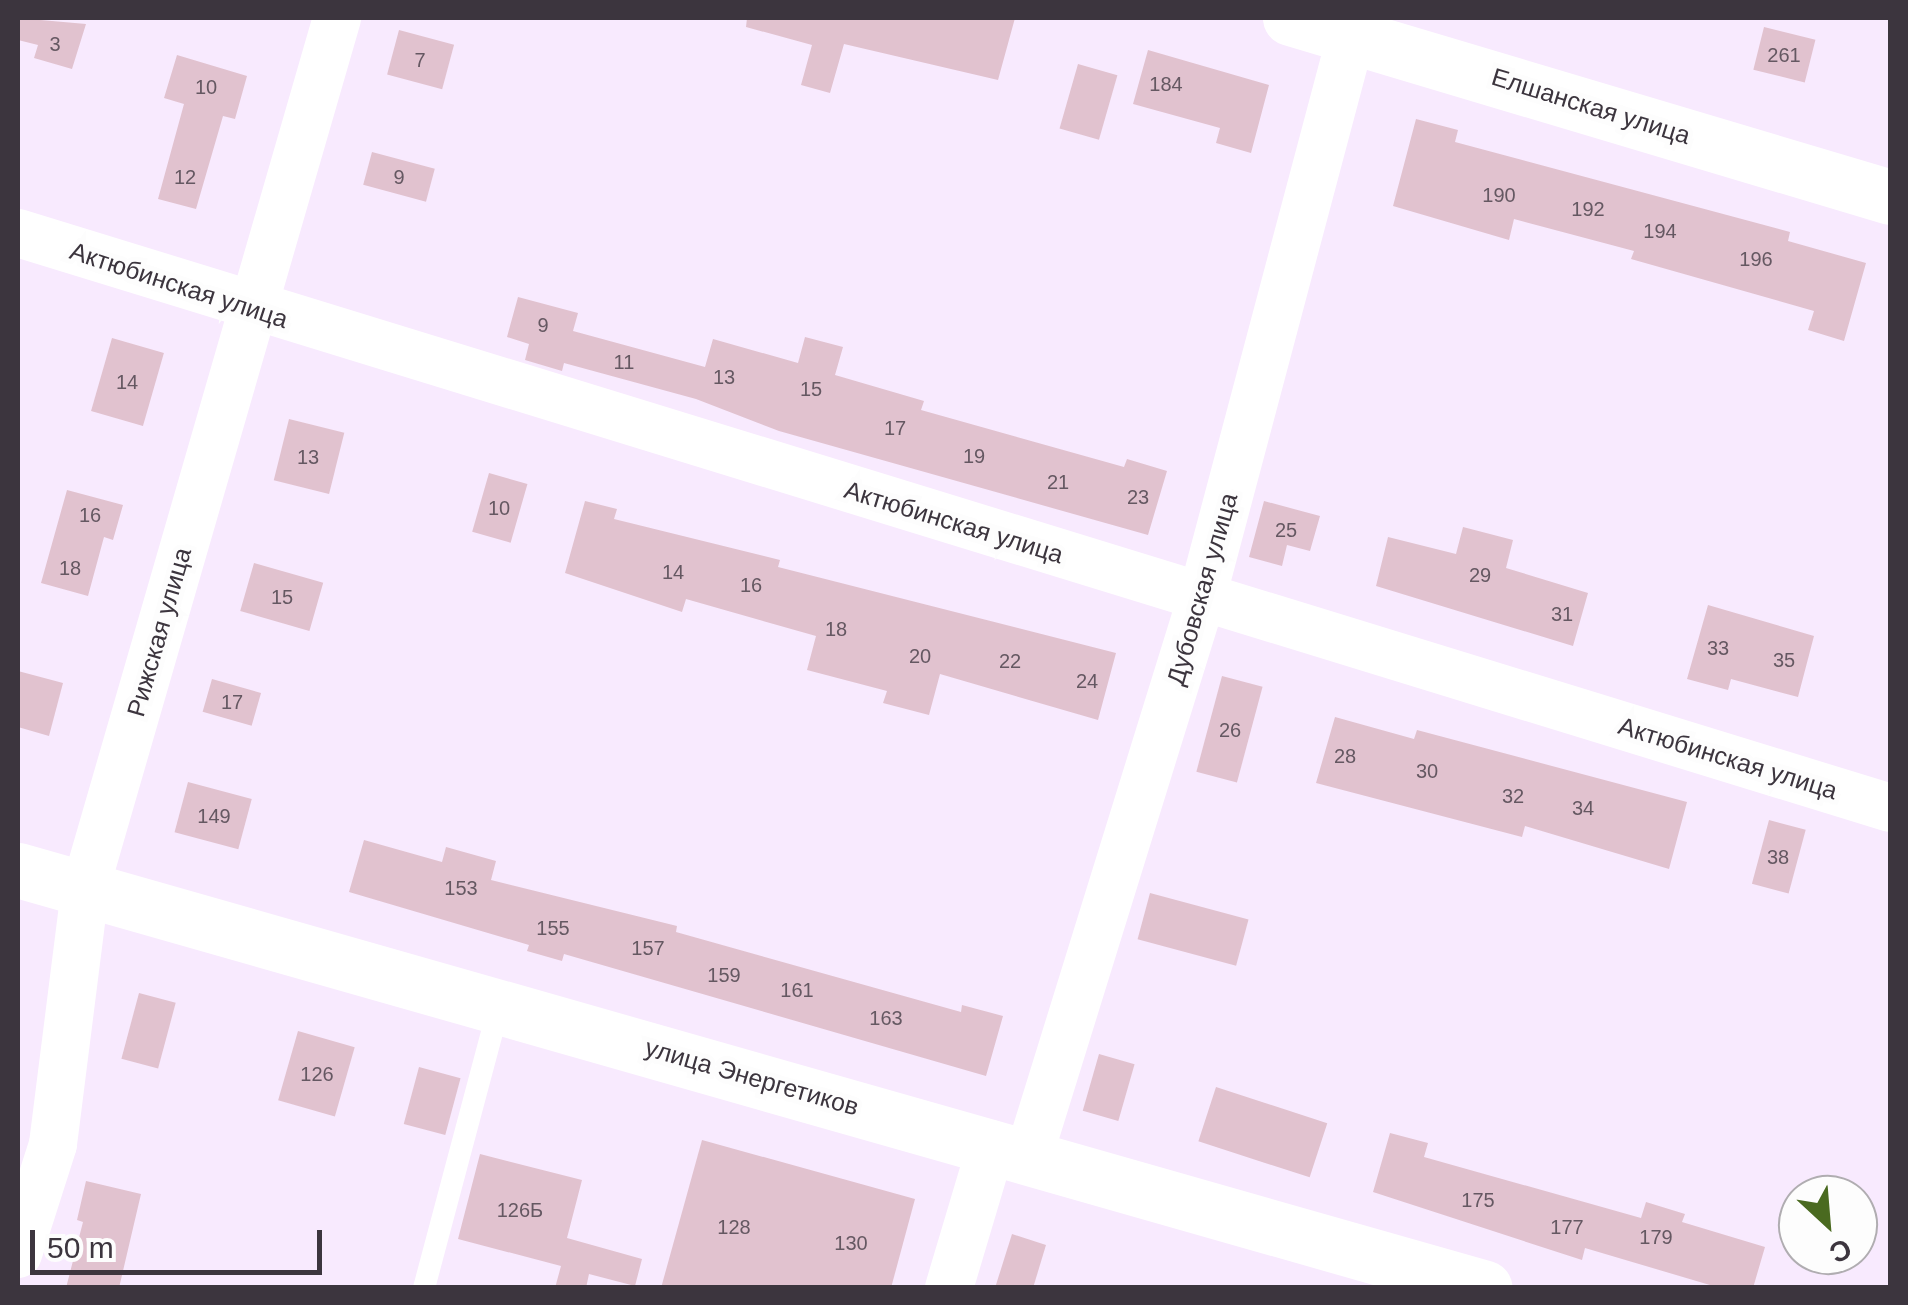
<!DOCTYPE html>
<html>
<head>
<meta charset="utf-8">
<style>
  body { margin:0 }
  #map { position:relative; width:1908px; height:1305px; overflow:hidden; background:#f8eafe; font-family:Arial,sans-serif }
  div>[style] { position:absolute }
  .building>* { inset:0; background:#e1c2cf; transform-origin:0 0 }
  .lane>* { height:22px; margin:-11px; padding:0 11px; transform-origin:11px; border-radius:11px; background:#fff }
  .street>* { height:48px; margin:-24px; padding:0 24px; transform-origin:24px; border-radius:24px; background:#fff }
  .primary>* { height:55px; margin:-27.5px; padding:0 27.5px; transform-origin:27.5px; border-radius:27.5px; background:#fff }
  span { translate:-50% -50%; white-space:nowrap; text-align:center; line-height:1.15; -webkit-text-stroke:10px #fdfdfd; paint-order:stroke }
  .number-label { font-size:20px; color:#655862 }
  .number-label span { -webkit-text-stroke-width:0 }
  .street-label { font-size:25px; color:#3c353e }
  .frame { position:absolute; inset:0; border:20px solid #3c353e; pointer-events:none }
  .north { position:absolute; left:1778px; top:1175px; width:100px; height:100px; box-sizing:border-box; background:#fdfdfd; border:2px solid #b0adb1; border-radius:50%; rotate:154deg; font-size:28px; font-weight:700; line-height:40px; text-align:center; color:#3c353e }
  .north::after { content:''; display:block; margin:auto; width:35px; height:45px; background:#4a6a20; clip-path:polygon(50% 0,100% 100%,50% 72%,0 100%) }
  .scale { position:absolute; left:30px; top:1230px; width:292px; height:45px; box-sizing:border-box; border:5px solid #3c353e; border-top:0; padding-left:12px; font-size:30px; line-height:35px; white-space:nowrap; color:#3c353e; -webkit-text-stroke:8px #fdfdfd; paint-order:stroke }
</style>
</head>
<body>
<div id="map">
  <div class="building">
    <div style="clip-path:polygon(18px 18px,86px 24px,72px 69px,34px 58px,38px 45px,18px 40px)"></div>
    <div style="clip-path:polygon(747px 18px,1015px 18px,998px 80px,844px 44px,830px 93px,801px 85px,812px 45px,746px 27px)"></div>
    <div style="left:1764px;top:27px;width:53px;height:44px;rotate:14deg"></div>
    <div style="left:399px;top:30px;width:57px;height:46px;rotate:15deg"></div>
    <div style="clip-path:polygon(1148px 50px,1269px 85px,1251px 153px,1216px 143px,1220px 128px,1133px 104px)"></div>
    <div style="clip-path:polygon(177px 55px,247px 76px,235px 119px,223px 116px,196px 209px,158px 199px,184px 104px,164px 98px)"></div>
    <div style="left:1078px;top:64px;width:41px;height:67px;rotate:16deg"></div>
    <div style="clip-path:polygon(1416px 119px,1458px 130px,1455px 142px,1790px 232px,1788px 241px,1866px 263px,1844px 341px,1808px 330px,1814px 311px,1631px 259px,1634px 251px,1514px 219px,1509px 240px,1393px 206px)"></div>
    <div style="left:372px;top:152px;width:65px;height:34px;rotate:15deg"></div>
    <div style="clip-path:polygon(518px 297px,578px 313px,573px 331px,705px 367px,713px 339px,798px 363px,805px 337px,843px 347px,835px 375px,924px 401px,921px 410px,1124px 467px,1127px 459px,1167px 471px,1148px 535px,779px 431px,696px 399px,564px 363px,562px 371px,525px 360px,529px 344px,507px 337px)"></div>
    <div style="left:112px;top:338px;width:54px;height:76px;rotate:16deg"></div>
    <div style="left:289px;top:419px;width:57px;height:63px;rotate:14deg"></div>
    <div style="left:489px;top:473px;width:40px;height:61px;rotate:16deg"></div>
    <div style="clip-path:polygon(67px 490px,123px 505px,113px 540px,104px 537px,88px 596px,41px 583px)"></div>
    <div style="clip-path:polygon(585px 501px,617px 509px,614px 519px,780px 560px,778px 567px,1116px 653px,1098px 720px,940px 674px,929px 715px,883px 703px,887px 691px,807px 670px,816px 636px,686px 599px,682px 612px,565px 573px)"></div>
    <div style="clip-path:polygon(1264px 501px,1320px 516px,1310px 551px,1287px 545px,1282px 566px,1249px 557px)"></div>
    <div style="clip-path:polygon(1463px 527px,1513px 540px,1506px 568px,1588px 593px,1573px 646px,1376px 586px,1388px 537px,1456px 554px)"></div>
    <div style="left:254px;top:563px;width:72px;height:50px;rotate:16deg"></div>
    <div style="clip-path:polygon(1708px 605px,1814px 636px,1798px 697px,1731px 679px,1728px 690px,1687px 679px)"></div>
    <div style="clip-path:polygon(18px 671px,63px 683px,49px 736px,18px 727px)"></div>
    <div style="left:1222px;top:676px;width:42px;height:99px;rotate:15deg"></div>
    <div style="left:212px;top:679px;width:51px;height:34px;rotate:16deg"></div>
    <div style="clip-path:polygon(1335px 717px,1414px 739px,1417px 730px,1687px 802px,1669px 869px,1525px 826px,1522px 837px,1316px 783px)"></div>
    <div style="left:188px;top:782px;width:66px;height:52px;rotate:15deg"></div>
    <div style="left:1769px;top:820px;width:38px;height:66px;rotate:15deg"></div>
    <div style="clip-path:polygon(364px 840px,442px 862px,446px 847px,496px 861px,491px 880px,677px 926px,676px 932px,961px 1012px,962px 1005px,1003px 1016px,986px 1076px,564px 954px,562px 961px,527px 951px,529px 945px,349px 892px)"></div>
    <div style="left:1150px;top:893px;width:102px;height:48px;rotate:15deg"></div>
    <div style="left:139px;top:993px;width:38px;height:68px;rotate:15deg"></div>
    <div style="left:298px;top:1031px;width:59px;height:72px;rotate:16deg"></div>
    <div style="left:1099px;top:1054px;width:37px;height:59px;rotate:16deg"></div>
    <div style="left:419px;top:1067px;width:43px;height:59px;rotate:15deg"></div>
    <div style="left:1216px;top:1087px;width:117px;height:57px;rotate:18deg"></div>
    <div style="clip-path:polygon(1390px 1133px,1428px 1143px,1424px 1157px,1641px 1218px,1646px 1202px,1685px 1214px,1682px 1222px,1765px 1247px,1753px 1288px,1720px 1288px,1585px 1248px,1582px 1260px,1373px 1192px)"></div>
    <div style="clip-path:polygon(702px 1140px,915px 1199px,891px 1288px,661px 1288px)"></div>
    <div style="clip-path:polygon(480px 1154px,582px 1180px,567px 1238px,642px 1259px,635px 1286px,589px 1274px,586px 1288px,555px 1288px,561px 1266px,458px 1239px)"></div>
    <div style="clip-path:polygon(86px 1181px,141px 1194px,119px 1288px,66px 1288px,83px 1222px,77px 1220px)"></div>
    <div style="clip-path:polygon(1012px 1234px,1046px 1245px,1033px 1288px,995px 1288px)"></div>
  </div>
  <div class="lane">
    <div style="left:424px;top:1288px;width:292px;rotate:-75.1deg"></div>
  </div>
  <div class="street">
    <div style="left:18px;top:233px;width:1958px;rotate:17.07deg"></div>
    <div style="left:1029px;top:1155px;width:584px;rotate:-72.77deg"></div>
    <div style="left:1202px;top:597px;width:599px;rotate:-75.11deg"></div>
    <div style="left:18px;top:1254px;width:115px;rotate:-72.3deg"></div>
    <div style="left:53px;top:1144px;width:257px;rotate:-82.8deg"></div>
    <div style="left:85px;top:889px;width:907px;rotate:-73.86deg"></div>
    <div style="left:949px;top:1288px;width:150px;rotate:-73.4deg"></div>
  </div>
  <div class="primary">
    <div style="left:1290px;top:18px;width:626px;rotate:16.61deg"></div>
    <div style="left:18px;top:870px;width:1525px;rotate:15.9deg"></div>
  </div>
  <div class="number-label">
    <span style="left:55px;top:44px">3</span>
    <span style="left:1784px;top:55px">261</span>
    <span style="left:420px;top:60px">7</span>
    <span style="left:1166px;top:84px">184</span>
    <span style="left:206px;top:87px">10</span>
    <span style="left:185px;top:177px">12</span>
    <span style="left:399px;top:177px">9</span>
    <span style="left:1499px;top:195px">190</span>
    <span style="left:1588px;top:209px">192</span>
    <span style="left:1660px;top:231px">194</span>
    <span style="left:1756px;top:259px">196</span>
    <span style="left:543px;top:325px">9</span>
    <span style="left:624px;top:362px">11</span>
    <span style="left:724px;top:377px">13</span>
    <span style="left:127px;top:382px">14</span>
    <span style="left:811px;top:389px">15</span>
    <span style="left:895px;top:428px">17</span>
    <span style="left:974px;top:456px">19</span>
    <span style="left:308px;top:457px">13</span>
    <span style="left:1058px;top:482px">21</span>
    <span style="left:1138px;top:497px">23</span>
    <span style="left:499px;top:508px">10</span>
    <span style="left:90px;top:515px">16</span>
    <span style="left:1286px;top:530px">25</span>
    <span style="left:70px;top:568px">18</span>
    <span style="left:673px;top:572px">14</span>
    <span style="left:1480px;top:575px">29</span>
    <span style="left:751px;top:585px">16</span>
    <span style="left:282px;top:597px">15</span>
    <span style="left:1562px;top:614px">31</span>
    <span style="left:836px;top:629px">18</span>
    <span style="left:1718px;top:648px">33</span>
    <span style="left:920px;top:656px">20</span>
    <span style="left:1784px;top:660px">35</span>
    <span style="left:1010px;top:661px">22</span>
    <span style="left:1087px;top:681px">24</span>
    <span style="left:232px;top:702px">17</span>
    <span style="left:1230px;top:730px">26</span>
    <span style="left:1345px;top:756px">28</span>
    <span style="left:1427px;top:771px">30</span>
    <span style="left:1513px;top:796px">32</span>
    <span style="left:1583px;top:808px">34</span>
    <span style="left:214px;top:816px">149</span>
    <span style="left:1778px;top:857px">38</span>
    <span style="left:461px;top:888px">153</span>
    <span style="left:553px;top:928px">155</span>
    <span style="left:648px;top:948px">157</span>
    <span style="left:724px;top:975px">159</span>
    <span style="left:797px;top:990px">161</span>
    <span style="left:886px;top:1018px">163</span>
    <span style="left:317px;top:1074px">126</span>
    <span style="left:1478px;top:1200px">175</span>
    <span style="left:520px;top:1210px">126Б</span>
    <span style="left:734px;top:1227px">128</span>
    <span style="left:1567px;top:1227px">177</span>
    <span style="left:1656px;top:1237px">179</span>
    <span style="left:851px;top:1243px">130</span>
  </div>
  <div class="street-label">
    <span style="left:1591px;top:106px;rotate:17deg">Елшанская улица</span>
    <span style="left:179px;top:285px;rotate:18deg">Актюбинская улица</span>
    <span style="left:954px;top:522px;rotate:17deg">Актюбинская улица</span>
    <span style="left:1202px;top:589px;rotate:-74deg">Дубовская улица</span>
    <span style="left:159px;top:632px;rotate:-74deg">Рижская улица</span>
    <span style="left:1728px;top:758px;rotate:17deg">Актюбинская улица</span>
    <span style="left:752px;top:1077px;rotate:16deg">улица Энергетиков</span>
  </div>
  <div class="frame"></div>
  <div class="north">С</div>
  <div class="scale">50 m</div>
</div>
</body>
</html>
